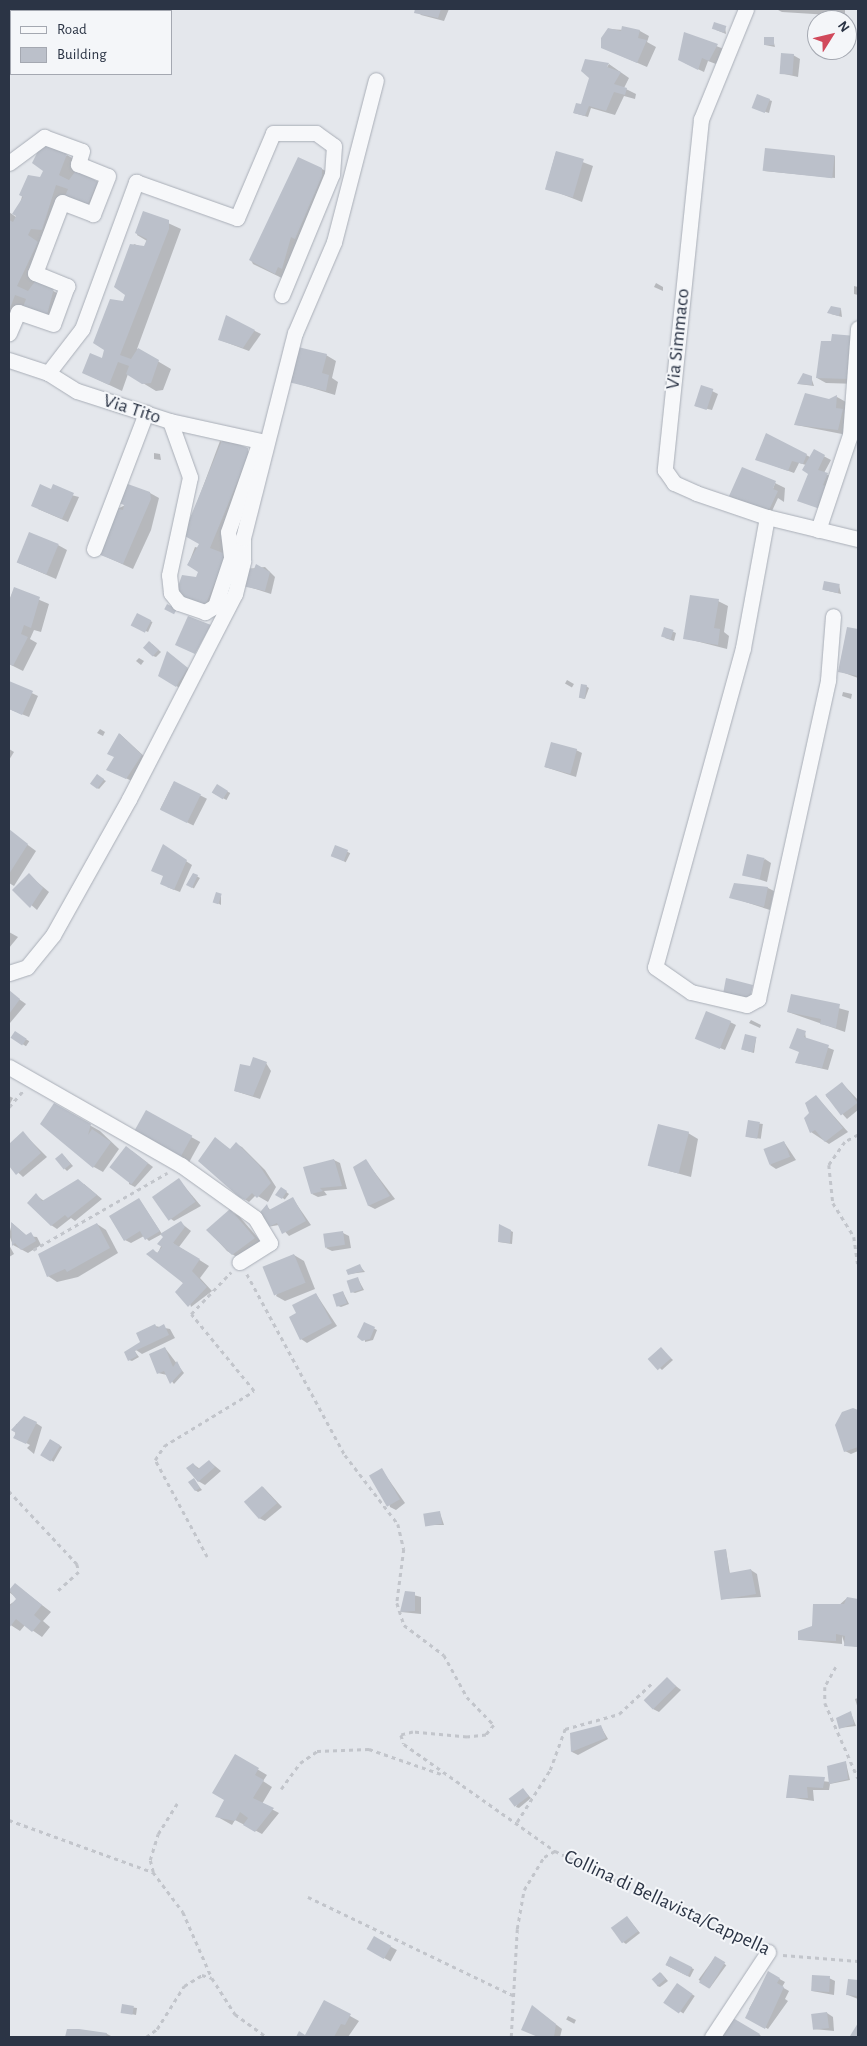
<!DOCTYPE html>
<html>
<head>
<meta charset="utf-8">
<style>
  body { margin:0 }
  #map { position:relative; width:867px; height:2046px; overflow:hidden; background:#e4e7ec; font-family:"Alegreya Sans",sans-serif }
  div>[style] { position:absolute }
  .shadow>* { inset:0; background:#0003; transform-origin:0 0 }
  .building>* { inset:0; background:#bbc0ca; transform-origin:0 0 }
  .path>* { height:2.5px; margin-top:-1.25px; transform-origin:0; background:repeating-linear-gradient(90deg,#c2c5cb 0 4px,transparent 0 8px) }
  .roads { filter:drop-shadow(0 0 1px #a9aeb7) drop-shadow(0 0 1px #a9aeb7) }
  .minor>* { height:15px; margin:-7.5px; padding:0 7.5px; transform-origin:7.5px; border-radius:7.5px; background:#f7f8fa }
  span { translate:-50% -50%; white-space:nowrap; text-align:center; line-height:1.15; -webkit-text-stroke:4px #f4f6f9; paint-order:stroke }
  .street-label { font-size:20px; color:#2b3445 }
  .frame { position:absolute; inset:0; border:10px solid #2b3445; pointer-events:none }
  .legend { position:absolute; left:10px; top:10px; width:162px; height:65px; box-sizing:border-box; background:#f4f6f9; border:1px solid #a4a8b1; margin:0; padding:6px 9px; list-style:none; font-size:15px; color:#2b3445 }
  .legend li { display:flex; align-items:center; gap:10px; height:25px }
  .legend b { width:25px; border:1px solid #a4a8b1 }
  .north { position:absolute; left:807px; top:10px; width:50px; height:50px; box-sizing:border-box; background:#f4f6f9; border:1px solid #a4a8b1; border-radius:50%; rotate:54deg; font-size:14px; font-weight:700; line-height:20px; text-align:center; color:#2b3445 }
  .north::after { content:''; display:block; margin:auto; width:18px; height:22px; background:#d1495b; clip-path:polygon(50% 0,100% 100%,50% 72%,0 100%) }
</style>
</head>
<body>
<div id="map">
  <div class="shadow">
    <div style="clip-path:polygon(9px 9px,23px 9px,11px 14px)"></div>
    <div style="clip-path:polygon(416px 9px,449px 9px,444px 21px,421px 15px)"></div>
    <div style="clip-path:polygon(776px 9px,845px 9px,845px 16px,782px 12px)"></div>
    <div style="clip-path:polygon(725px 27px,726px 34px,716px 30px)"></div>
    <div style="clip-path:polygon(609px 29px,640px 31px,649px 36px,647px 42px,656px 47px,647px 67px,603px 48px)"></div>
    <div style="clip-path:polygon(685px 34px,724px 49px,716px 64px,708px 61px,704px 72px,685px 63px)"></div>
    <div style="clip-path:polygon(773px 39px,775px 47px,765px 45px)"></div>
    <div style="clip-path:polygon(793px 55px,800px 59px,798px 77px,780px 73px)"></div>
    <div style="clip-path:polygon(609px 64px,629px 78px,624px 88px,636px 94px,635px 99px,624px 96px,615px 115px,591px 108px,588px 117px,574px 113px,587px 107px,583px 103px)"></div>
    <div style="clip-path:polygon(758px 96px,772px 101px,769px 113px,757px 109px)"></div>
    <div style="clip-path:polygon(556px 152px,593px 166px,582px 202px,546px 188px)"></div>
    <div style="clip-path:polygon(67px 155px,79px 162px,76px 170px,110px 191px,101px 210px,67px 196px,36px 281px,69px 300px,60px 321px,9px 320px,9px 212px,16px 217px,28px 176px,41px 178px)"></div>
    <div style="clip-path:polygon(835px 156px,835px 178px,764px 171px)"></div>
    <div style="clip-path:polygon(322px 169px,335px 176px,288px 281px,253px 264px,251px 260px)"></div>
    <div style="clip-path:polygon(144px 212px,181px 229px,137px 349px,171px 369px,163px 390px,156px 391px,128px 374px,122px 391px,84px 373px,102px 359px,126px 295px,116px 287px,134px 244px,145px 248px,147px 241px,137px 235px)"></div>
    <div style="clip-path:polygon(656px 283px,663px 287px,663px 291px,654px 287px)"></div>
    <div style="clip-path:polygon(854px 286px,858px 287px,858px 295px,854px 294px)"></div>
    <div style="clip-path:polygon(841px 309px,842px 317px,831px 314px)"></div>
    <div style="clip-path:polygon(227px 317px,261px 334px,249px 351px,220px 340px)"></div>
    <div style="clip-path:polygon(822px 342px,858px 384px,826px 383px,817px 378px)"></div>
    <div style="clip-path:polygon(326px 355px,336px 361px,332px 378px,338px 382px,335px 395px,289px 381px)"></div>
    <div style="clip-path:polygon(811px 377px,814px 386px,799px 384px)"></div>
    <div style="clip-path:polygon(712px 391px,718px 394px,712px 410px,695px 406px)"></div>
    <div style="clip-path:polygon(837px 397px,846px 402px,847px 435px,796px 425px)"></div>
    <div style="clip-path:polygon(767px 435px,810px 457px,814px 451px,831px 460px,824px 473px,833px 478px,830px 512px,798px 500px,810px 474px,806px 465px,799px 463px,794px 473px,756px 459px)"></div>
    <div style="clip-path:polygon(220px 441px,260px 456px,227px 553px,213px 613px,186px 599px,200px 572px,188px 565px,195px 547px,217px 553px,185px 535px)"></div>
    <div style="clip-path:polygon(154px 453px,160px 454px,161px 460px,154px 459px)"></div>
    <div style="clip-path:polygon(775px 483px,785px 488px,784px 502px,778px 498px,772px 511px,766px 509px)"></div>
    <div style="clip-path:polygon(52px 490px,79px 497px,68px 522px,38px 509px)"></div>
    <div style="clip-path:polygon(150px 493px,159px 498px,151px 530px,133px 569px,100px 554px,113px 511px)"></div>
    <div style="clip-path:polygon(58px 545px,67px 550px,56px 579px,19px 563px)"></div>
    <div style="clip-path:polygon(265px 567px,275px 577px,271px 594px,243px 585px,247px 569px)"></div>
    <div style="clip-path:polygon(839px 585px,841px 594px,824px 590px)"></div>
    <div style="clip-path:polygon(14px 589px,49px 604px,41px 632px,34px 630px,30px 639px,37px 643px,23px 671px,9px 664px,9px 601px)"></div>
    <div style="clip-path:polygon(718px 601px,728px 606px,724px 632px,729px 636px,727px 649px,684px 638px)"></div>
    <div style="left:137px;top:615px;width:17px;height:11px;rotate:24deg"></div>
    <div style="clip-path:polygon(665px 628px,676px 633px,674px 641px,665px 638px)"></div>
    <div style="clip-path:polygon(848px 629px,858px 631px,858px 678px,839px 671px)"></div>
    <div style="clip-path:polygon(152px 644px,161px 652px,156px 657px,153px 656px)"></div>
    <div style="clip-path:polygon(168px 653px,193px 673px,183px 690px,160px 676px)"></div>
    <div style="clip-path:polygon(139px 658px,144px 661px,141px 665px,136px 661px)"></div>
    <div style="left:567px;top:680px;width:8px;height:4px;rotate:30deg"></div>
    <div style="clip-path:polygon(9px 682px,38px 696px,29px 717px,9px 709px)"></div>
    <div style="clip-path:polygon(586px 686px,589px 688px,585px 699px,581px 698px)"></div>
    <div style="clip-path:polygon(843px 692px,852px 694px,851px 699px,842px 696px)"></div>
    <div style="clip-path:polygon(100px 729px,105px 732px,103px 736px,97px 733px)"></div>
    <div style="clip-path:polygon(120px 734px,147px 759px,132px 781px,114px 773px)"></div>
    <div style="clip-path:polygon(9px 749px,14px 752px,9px 760px)"></div>
    <div style="clip-path:polygon(576px 750px,582px 753px,576px 777px,545px 767px)"></div>
    <div style="clip-path:polygon(97px 776px,106px 781px,99px 789px,92px 784px)"></div>
    <div style="left:174px;top:782px;width:37px;height:30px;rotate:27deg"></div>
    <div style="left:217px;top:786px;width:15px;height:8px;rotate:28deg"></div>
    <div style="clip-path:polygon(9px 831px,36px 851px,14px 886px,9px 883px)"></div>
    <div style="left:336px;top:846px;width:16px;height:10px;rotate:27deg"></div>
    <div style="clip-path:polygon(169px 850px,192px 865px,180px 892px,167px 887px)"></div>
    <div style="clip-path:polygon(765px 859px,771px 863px,767px 882px,743px 874px)"></div>
    <div style="left:193px;top:874px;width:8px;height:12px;rotate:30deg"></div>
    <div style="clip-path:polygon(29px 875px,49px 892px,37px 910px,14px 890px)"></div>
    <div style="clip-path:polygon(768px 888px,774px 891px,770px 910px,730px 897px)"></div>
    <div style="clip-path:polygon(221px 896px,221px 905px,214px 901px)"></div>
    <div style="clip-path:polygon(9px 932px,18px 937px,9px 948px)"></div>
    <div style="clip-path:polygon(9px 992px,26px 1004px,10px 1023px,9px 1022px)"></div>
    <div style="clip-path:polygon(792px 995px,849px 1011px,845px 1032px,788px 1012px)"></div>
    <div style="clip-path:polygon(751px 1020px,761px 1025px,760px 1028px,749px 1023px)"></div>
    <div style="clip-path:polygon(730px 1022px,736px 1025px,725px 1050px,696px 1038px)"></div>
    <div style="left:15px;top:1032px;width:17px;height:6px;rotate:33deg"></div>
    <div style="clip-path:polygon(805px 1032px,806px 1039px,834px 1050px,828px 1070px,797px 1063px)"></div>
    <div style="clip-path:polygon(756px 1039px,754px 1053px,744px 1050px)"></div>
    <div style="clip-path:polygon(266px 1063px,271px 1071px,260px 1099px,235px 1091px,251px 1067px)"></div>
    <div style="clip-path:polygon(842px 1083px,858px 1100px,858px 1110px,847px 1119px,826px 1096px)"></div>
    <div style="clip-path:polygon(9px 1096px,13px 1098px,9px 1106px)"></div>
    <div style="clip-path:polygon(816px 1096px,848px 1132px,829px 1144px,811px 1132px)"></div>
    <div style="clip-path:polygon(54px 1105px,100px 1131px,119px 1149px,103px 1172px,94px 1167px)"></div>
    <div style="left:146px;top:1112px;width:62px;height:23px;rotate:29deg"></div>
    <div style="left:749px;top:1122px;width:14px;height:15px;rotate:8deg"></div>
    <div style="clip-path:polygon(23px 1133px,47px 1157px,23px 1177px,9px 1164px,9px 1145px)"></div>
    <div style="clip-path:polygon(688px 1133px,698px 1139px,691px 1177px,651px 1166px)"></div>
    <div style="clip-path:polygon(215px 1139px,231px 1150px,236px 1144px,242px 1147px,265px 1170px,276px 1187px,268px 1202px,256px 1195px,249px 1202px,240px 1196px)"></div>
    <div style="clip-path:polygon(784px 1142px,796px 1160px,776px 1169px,770px 1165px)"></div>
    <div style="clip-path:polygon(132px 1151px,153px 1167px,135px 1187px,129px 1184px)"></div>
    <div style="clip-path:polygon(64px 1156px,73px 1166px,67px 1171px,65px 1169px)"></div>
    <div style="clip-path:polygon(334px 1160px,340px 1163px,347px 1189px,324px 1191px,327px 1195px,318px 1197px,312px 1194px)"></div>
    <div style="clip-path:polygon(366px 1161px,395px 1199px,375px 1209px,369px 1206px,355px 1168px)"></div>
    <div style="clip-path:polygon(179px 1180px,201px 1206px,174px 1221px,168px 1217px)"></div>
    <div style="clip-path:polygon(84px 1184px,102px 1199px,75px 1221px,71px 1218px,57px 1229px,51px 1225px,36px 1195px,44px 1201px)"></div>
    <div style="left:281px;top:1188px;width:10px;height:7px;rotate:37deg"></div>
    <div style="clip-path:polygon(139px 1199px,162px 1234px,149px 1241px,144px 1236px,131px 1243px,125px 1240px)"></div>
    <div style="clip-path:polygon(293px 1199px,311px 1225px,289px 1236px,279px 1225px,267px 1227px,267px 1206px,271px 1211px)"></div>
    <div style="clip-path:polygon(230px 1211px,239px 1216px,263px 1244px,237px 1257px,227px 1251px,208px 1230px)"></div>
    <div style="clip-path:polygon(12px 1223px,27px 1236px,37px 1237px,41px 1245px,28px 1253px,13px 1245px,9px 1235px)"></div>
    <div style="clip-path:polygon(181px 1223px,191px 1231px,179px 1247px,209px 1266px,200px 1278px,212px 1291px,191px 1307px,184px 1284px,153px 1251px,158px 1253px,164px 1239px,174px 1244px,163px 1234px)"></div>
    <div style="clip-path:polygon(97px 1224px,106px 1230px,118px 1253px,78px 1277px,57px 1282px,48px 1276px)"></div>
    <div style="clip-path:polygon(501px 1226px,513px 1232px,512px 1244px,499px 1242px)"></div>
    <div style="clip-path:polygon(343px 1233px,349px 1236px,351px 1248px,332px 1251px,326px 1248px)"></div>
    <div style="clip-path:polygon(9px 1245px,14px 1254px,9px 1257px)"></div>
    <div style="clip-path:polygon(294px 1255px,304px 1261px,315px 1289px,285px 1301px,276px 1296px)"></div>
    <div style="clip-path:polygon(360px 1266px,365px 1272px,349px 1274px)"></div>
    <div style="clip-path:polygon(358px 1279px,364px 1290px,355px 1293px,352px 1292px)"></div>
    <div style="clip-path:polygon(343px 1292px,349px 1304px,341px 1307px,338px 1306px)"></div>
    <div style="clip-path:polygon(316px 1294px,337px 1326px,307px 1343px,301px 1339px,298px 1313px)"></div>
    <div style="clip-path:polygon(365px 1324px,377px 1330px,373px 1340px,365px 1342px)"></div>
    <div style="clip-path:polygon(155px 1326px,170px 1329px,175px 1338px,142px 1354px,136px 1350px)"></div>
    <div style="clip-path:polygon(165px 1348px,184px 1373px,174px 1384px,167px 1375px,158px 1373px)"></div>
    <div style="clip-path:polygon(133px 1349px,139px 1357px,132px 1361px,129px 1360px)"></div>
    <div style="clip-path:polygon(661px 1349px,673px 1360px,662px 1370px,650px 1359px)"></div>
    <div style="clip-path:polygon(853px 1409px,858px 1411px,858px 1451px,851px 1454px,845px 1451px)"></div>
    <div style="clip-path:polygon(36px 1423px,42px 1427px,34px 1454px,27px 1448px,30px 1445px,15px 1437px,16px 1424px)"></div>
    <div style="left:50px;top:1440px;width:14px;height:17px;rotate:30deg"></div>
    <div style="clip-path:polygon(209px 1461px,221px 1471px,205px 1485px,198px 1481px,193px 1464px,200px 1469px)"></div>
    <div style="clip-path:polygon(382px 1470px,405px 1503px,396px 1510px,390px 1507px)"></div>
    <div style="clip-path:polygon(194px 1480px,202px 1490px,198px 1492px,195px 1490px)"></div>
    <div style="clip-path:polygon(263px 1487px,282px 1507px,265px 1521px,259px 1518px)"></div>
    <div style="clip-path:polygon(440px 1513px,444px 1525px,426px 1525px)"></div>
    <div style="clip-path:polygon(726px 1550px,730px 1574px,751px 1570px,757px 1574px,761px 1597px,722px 1599px)"></div>
    <div style="clip-path:polygon(15px 1584px,51px 1612px,43px 1621px,50px 1627px,42px 1637px,25px 1625px,20px 1631px,9px 1624px,9px 1605px,18px 1599px,9px 1592px)"></div>
    <div style="clip-path:polygon(406px 1593px,421px 1597px,421px 1614px,401px 1612px)"></div>
    <div style="clip-path:polygon(847px 1598px,858px 1600px,858px 1647px,845px 1645px,842px 1636px,842px 1644px,800px 1640px)"></div>
    <div style="clip-path:polygon(667px 1679px,681px 1690px,659px 1712px,653px 1709px)"></div>
    <div style="clip-path:polygon(858px 1698px,858px 1709px,855px 1699px)"></div>
    <div style="clip-path:polygon(851px 1713px,856px 1726px,840px 1728px)"></div>
    <div style="clip-path:polygon(601px 1727px,608px 1739px,578px 1755px,572px 1752px,571px 1734px)"></div>
    <div style="clip-path:polygon(235px 1756px,267px 1775px,263px 1781px,272px 1787px,262px 1804px,279px 1813px,262px 1834px,235px 1820px,232px 1825px,216px 1816px,226px 1800px)"></div>
    <div style="clip-path:polygon(846px 1763px,850px 1780px,830px 1784px,829px 1790px,813px 1790px,814px 1801px,787px 1797px,790px 1777px,830px 1782px)"></div>
    <div style="clip-path:polygon(523px 1790px,531px 1798px,519px 1808px,516px 1807px)"></div>
    <div style="clip-path:polygon(627px 1917px,640px 1933px,626px 1944px,623px 1942px)"></div>
    <div style="left:375px;top:1938px;width:25px;height:13px;rotate:29deg"></div>
    <div style="left:670px;top:1957px;width:27px;height:9px;rotate:27deg"></div>
    <div style="left:715px;top:1957px;width:14px;height:28px;rotate:36deg"></div>
    <div style="clip-path:polygon(661px 1973px,668px 1981px,660px 1987px,657px 1986px)"></div>
    <div style="clip-path:polygon(769px 1973px,785px 1982px,782px 1987px,789px 1991px,785px 1999px,788px 2001px,768px 2029px,747px 2017px,760px 2015px,749px 2009px)"></div>
    <div style="clip-path:polygon(829px 1978px,835px 1981px,834px 1995px,812px 1991px)"></div>
    <div style="clip-path:polygon(849px 1980px,858px 1981px,858px 1999px,848px 1995px)"></div>
    <div style="left:678px;top:1985px;width:20px;height:21px;rotate:33deg"></div>
    <div style="clip-path:polygon(325px 2002px,359px 2021px,348px 2037px,297px 2037px,300px 2033px,306px 2036px)"></div>
    <div style="clip-path:polygon(123px 2006px,137px 2008px,136px 2015px,122px 2012px)"></div>
    <div style="clip-path:polygon(533px 2007px,562px 2029px,560px 2037px,529px 2032px)"></div>
    <div style="clip-path:polygon(827px 2013px,833px 2017px,834px 2031px,814px 2029px)"></div>
    <div style="left:568px;top:2016px;width:9px;height:4px;rotate:27deg"></div>
    <div style="clip-path:polygon(733px 2020px,763px 2037px,725px 2037px)"></div>
    <div style="clip-path:polygon(68px 2031px,107px 2034px,113px 2037px,67px 2037px)"></div>
  </div>
  <div class="building">
    <div style="clip-path:polygon(415px 9px,441px 9px,438px 18px,414px 13px)"></div>
    <div style="left:714px;top:22px;width:13px;height:7px;rotate:18deg"></div>
    <div style="clip-path:polygon(622px 26px,640px 30px,638px 38px,647px 40px,637px 63px,601px 48px,601px 38px,608px 28px,621px 31px)"></div>
    <div style="clip-path:polygon(684px 32px,718px 44px,709px 61px,702px 58px,698px 70px,678px 60px)"></div>
    <div style="left:764px;top:37px;width:10px;height:8px"></div>
    <div style="left:781px;top:53px;width:13px;height:21px;rotate:4deg"></div>
    <div style="clip-path:polygon(585px 59px,609px 63px,607px 67px,621px 72px,614px 84px,627px 88px,625px 95px,614px 92px,606px 111px,589px 106px,585px 116px,573px 113px,576px 103px,581px 104px,589px 78px,581px 71px)"></div>
    <div style="left:757px;top:94px;width:14px;height:15px;rotate:21deg"></div>
    <div style="clip-path:polygon(42px 143px,67px 154px,59px 175px,69px 180px,77px 169px,98px 182px,88px 204px,83px 202px,81px 206px,65px 196px,68px 189px,56px 185px,42px 230px,31px 229px,28px 235px,38px 242px,17px 286px,28px 291px,36px 280px,54px 288px,47px 315px,23px 307px,26px 299px,15px 295px,9px 311px,9px 220px,13px 222px,16px 216px,12px 214px,23px 197px,19px 195px,28px 175px,40px 177px,43px 171px,32px 163px)"></div>
    <div style="left:765px;top:148px;width:70px;height:23px;rotate:6deg"></div>
    <div style="left:556px;top:151px;width:29px;height:40px;rotate:16deg"></div>
    <div style="clip-path:polygon(298px 157px,322px 168px,322px 176px,295px 239px,291px 237px,282px 269px,278px 267px,275px 274px,249px 260px)"></div>
    <div style="clip-path:polygon(143px 211px,169px 220px,169px 229px,120px 355px,131px 359px,138px 348px,159px 360px,151px 383px,142px 384px,126px 374px,129px 366px,118px 362px,109px 385px,82px 373px,90px 353px,102px 358px,104px 350px,93px 343px,110px 299px,123px 301px,125px 295px,114px 287px,130px 244px,144px 246px,147px 239px,135px 233px)"></div>
    <div style="clip-path:polygon(831px 306px,841px 308px,839px 316px,827px 313px)"></div>
    <div style="clip-path:polygon(226px 315px,255px 330px,243px 348px,218px 340px)"></div>
    <div style="clip-path:polygon(832px 334px,856px 336px,849px 379px,816px 378px,821px 341px,831px 341px)"></div>
    <div style="clip-path:polygon(298px 347px,327px 354px,322px 373px,329px 375px,326px 391px,288px 382px)"></div>
    <div style="clip-path:polygon(803px 373px,812px 376px,812px 385px,797px 384px)"></div>
    <div style="left:701px;top:385px;width:13px;height:22px;rotate:18deg"></div>
    <div style="clip-path:polygon(805px 393px,829px 399px,837px 395px,836px 408px,843px 409px,838px 430px,794px 425px)"></div>
    <div style="clip-path:polygon(766px 433px,807px 454px,803px 464px,792px 461px,788px 471px,755px 460px)"></div>
    <div style="clip-path:polygon(223px 438px,248px 448px,248px 456px,210px 548px,223px 553px,224px 562px,204px 608px,175px 595px,182px 575px,196px 577px,198px 572px,187px 565px,199px 544px,183px 535px)"></div>
    <div style="clip-path:polygon(814px 449px,825px 455px,818px 470px,828px 473px,823px 485px,831px 488px,823px 510px,797px 501px,808px 474px,802px 470px)"></div>
    <div style="clip-path:polygon(742px 467px,776px 481px,773px 489px,778px 491px,769px 510px,754px 509px,729px 496px)"></div>
    <div style="clip-path:polygon(125px 483px,150px 492px,151px 499px,123px 564px,98px 554px,116px 508px,123px 510px,124px 505px,119px 503px)"></div>
    <div style="clip-path:polygon(40px 484px,51px 489px,53px 484px,74px 493px,62px 519px,31px 506px)"></div>
    <div style="left:29px;top:532px;width:32px;height:33px;rotate:22deg"></div>
    <div style="clip-path:polygon(256px 564px,270px 572px,265px 591px,242px 586px,246px 568px,254px 569px)"></div>
    <div style="left:824px;top:581px;width:16px;height:9px;rotate:11deg"></div>
    <div style="clip-path:polygon(14px 587px,40px 597px,31px 628px,24px 625px,21px 634px,28px 637px,13px 666px,9px 664px,9px 601px)"></div>
    <div style="clip-path:polygon(690px 595px,719px 599px,714px 628px,720px 629px,718px 645px,683px 639px)"></div>
    <div style="left:167px;top:604px;width:11px;height:6px;rotate:27deg"></div>
    <div style="left:137px;top:613px;width:16px;height:14px;rotate:27deg"></div>
    <div style="clip-path:polygon(188px 616px,211px 625px,195px 654px,175px 645px)"></div>
    <div style="left:664px;top:627px;width:10px;height:10px;rotate:17deg"></div>
    <div style="clip-path:polygon(847px 627px,858px 629px,858px 676px,838px 672px)"></div>
    <div style="left:149px;top:641px;width:13px;height:9px;rotate:42deg"></div>
    <div style="clip-path:polygon(167px 651px,188px 668px,176px 687px,158px 676px)"></div>
    <div style="clip-path:polygon(9px 681px,33px 691px,22px 715px,9px 709px)"></div>
    <div style="left:581px;top:684px;width:6px;height:14px;rotate:9deg"></div>
    <div style="clip-path:polygon(119px 733px,142px 755px,126px 779px,106px 770px,114px 757px,107px 754px)"></div>
    <div style="left:551px;top:742px;width:27px;height:26px;rotate:15deg"></div>
    <div style="left:97px;top:774px;width:9px;height:12px;rotate:36deg"></div>
    <div style="left:174px;top:781px;width:30px;height:32px;rotate:26deg"></div>
    <div style="left:217px;top:784px;width:13px;height:10px;rotate:32deg"></div>
    <div style="clip-path:polygon(9px 829px,28px 844px,9px 874px)"></div>
    <div style="clip-path:polygon(163px 844px,187px 860px,174px 890px,160px 884px,163px 876px,151px 871px)"></div>
    <div style="left:335px;top:845px;width:14px;height:12px;rotate:21deg"></div>
    <div style="left:747px;top:854px;width:18px;height:22px;rotate:13deg"></div>
    <div style="clip-path:polygon(29px 873px,43px 888px,30px 908px,12px 890px)"></div>
    <div style="clip-path:polygon(193px 873px,198px 875px,192px 888px,186px 885px)"></div>
    <div style="clip-path:polygon(734px 883px,768px 887px,764px 907px,729px 898px)"></div>
    <div style="left:216px;top:892px;width:6px;height:11px;rotate:18deg"></div>
    <div style="clip-path:polygon(726px 978px,753px 985px,750px 998px,723px 994px)"></div>
    <div style="clip-path:polygon(9px 990px,20px 999px,9px 1014px)"></div>
    <div style="clip-path:polygon(791px 994px,840px 1004px,836px 1028px,820px 1024px,821px 1019px,787px 1012px)"></div>
    <div style="left:706px;top:1011px;width:27px;height:30px;rotate:22deg"></div>
    <div style="clip-path:polygon(797px 1028px,806px 1031px,804px 1037px,829px 1045px,822px 1068px,795px 1063px,799px 1052px,789px 1048px)"></div>
    <div style="left:15px;top:1031px;width:14px;height:8px;rotate:34deg"></div>
    <div style="left:745px;top:1034px;width:12px;height:16px;rotate:14deg"></div>
    <div style="clip-path:polygon(253px 1057px,267px 1062px,253px 1096px,234px 1091px,240px 1064px,250px 1066px)"></div>
    <div style="left:842px;top:1082px;width:26px;height:21px;rotate:53deg"></div>
    <div style="clip-path:polygon(816px 1095px,843px 1128px,825px 1142px,815px 1130px,810px 1133px,804px 1118px,809px 1113px,805px 1103px)"></div>
    <div style="clip-path:polygon(54px 1103px,91px 1124px,88px 1135px,92px 1129px,111px 1142px,93px 1168px,40px 1124px)"></div>
    <div style="left:146px;top:1110px;width:53px;height:25px;rotate:29deg"></div>
    <div style="left:748px;top:1120px;width:12px;height:17px;rotate:9deg"></div>
    <div style="left:658px;top:1124px;width:32px;height:43px;rotate:14deg"></div>
    <div style="clip-path:polygon(23px 1131px,41px 1153px,16px 1175px,9px 1166px,9px 1144px)"></div>
    <div style="clip-path:polygon(215px 1137px,230px 1149px,236px 1142px,259px 1165px,271px 1183px,257px 1198px,252px 1193px,245px 1200px,239px 1197px,198px 1161px)"></div>
    <div style="left:784px;top:1141px;width:17px;height:22px;rotate:69deg"></div>
    <div style="left:126px;top:1146px;width:28px;height:27px;rotate:38deg"></div>
    <div style="left:62px;top:1153px;width:14px;height:9px;rotate:51deg"></div>
    <div style="clip-path:polygon(334px 1159px,342px 1186px,320px 1188px,323px 1191px,311px 1194px,303px 1167px)"></div>
    <div style="clip-path:polygon(366px 1159px,390px 1196px,368px 1206px,353px 1167px)"></div>
    <div style="left:179px;top:1178px;width:29px;height:33px;rotate:55deg"></div>
    <div style="clip-path:polygon(78px 1179px,97px 1195px,68px 1218px,65px 1215px,51px 1226px,27px 1203px,36px 1193px,42px 1201px)"></div>
    <div style="clip-path:polygon(281px 1187px,287px 1191px,282px 1199px,275px 1195px)"></div>
    <div style="clip-path:polygon(293px 1197px,306px 1221px,282px 1234px,277px 1223px,266px 1228px,256px 1217px,267px 1204px,269px 1210px)"></div>
    <div style="clip-path:polygon(139px 1198px,160px 1231px,145px 1240px,140px 1231px,124px 1241px,109px 1216px)"></div>
    <div style="clip-path:polygon(230px 1209px,255px 1238px,232px 1255px,206px 1230px)"></div>
    <div style="clip-path:polygon(181px 1221px,185px 1227px,173px 1243px,200px 1259px,192px 1271px,207px 1287px,188px 1307px,175px 1292px,183px 1283px,146px 1254px,153px 1249px,157px 1253px,162px 1247px,157px 1244px,163px 1237px,160px 1234px)"></div>
    <div style="clip-path:polygon(11px 1222px,26px 1235px,31px 1232px,36px 1241px,21px 1250px,15px 1243px,12px 1246px)"></div>
    <div style="clip-path:polygon(97px 1223px,110px 1248px,67px 1272px,65px 1269px,47px 1277px,38px 1254px)"></div>
    <div style="clip-path:polygon(499px 1224px,511px 1230px,510px 1243px,498px 1242px)"></div>
    <div style="left:343px;top:1231px;width:14px;height:20px;rotate:82deg"></div>
    <div style="left:294px;top:1254px;width:31px;height:34px;rotate:68deg"></div>
    <div style="clip-path:polygon(360px 1264px,363px 1271px,348px 1275px,346px 1270px)"></div>
    <div style="left:358px;top:1277px;width:13px;height:12px;rotate:72deg"></div>
    <div style="left:343px;top:1291px;width:13px;height:11px;rotate:72deg"></div>
    <div style="clip-path:polygon(316px 1293px,332px 1323px,300px 1340px,289px 1317px,296px 1313px,292px 1305px)"></div>
    <div style="clip-path:polygon(364px 1322px,375px 1327px,370px 1339px,362px 1341px,357px 1337px)"></div>
    <div style="clip-path:polygon(155px 1324px,157px 1328px,164px 1324px,169px 1335px,135px 1351px,137px 1356px,128px 1361px,124px 1352px,140px 1342px,136px 1333px)"></div>
    <div style="clip-path:polygon(165px 1347px,173px 1367px,177px 1361px,182px 1371px,170px 1384px,164px 1371px,157px 1374px,149px 1354px)"></div>
    <div style="left:661px;top:1347px;width:15px;height:18px;rotate:48deg"></div>
    <div style="clip-path:polygon(853px 1408px,858px 1410px,858px 1447px,844px 1452px,835px 1425px,842px 1412px)"></div>
    <div style="clip-path:polygon(24px 1416px,37px 1422px,26px 1444px,13px 1438px,16px 1433px,11px 1430px)"></div>
    <div style="left:50px;top:1439px;width:12px;height:19px;rotate:31deg"></div>
    <div style="clip-path:polygon(209px 1460px,215px 1467px,198px 1482px,186px 1468px,193px 1463px,198px 1469px)"></div>
    <div style="left:382px;top:1468px;width:36px;height:15px;rotate:60deg"></div>
    <div style="clip-path:polygon(194px 1478px,200px 1488px,195px 1491px,188px 1482px)"></div>
    <div style="left:262px;top:1486px;width:23px;height:24px;rotate:49deg"></div>
    <div style="left:440px;top:1511px;width:13px;height:17px;rotate:81deg"></div>
    <div style="clip-path:polygon(726px 1549px,729px 1573px,751px 1569px,756px 1594px,721px 1600px,714px 1551px)"></div>
    <div style="clip-path:polygon(15px 1583px,42px 1605px,34px 1615px,41px 1621px,32px 1632px,16px 1619px,9px 1628px,9px 1607px,16px 1599px,9px 1590px)"></div>
    <div style="clip-path:polygon(405px 1591px,415px 1592px,415px 1611px,400px 1612px)"></div>
    <div style="clip-path:polygon(847px 1597px,858px 1599px,858px 1647px,844px 1646px,845px 1636px,836px 1634px,836px 1641px,798px 1640px,798px 1631px,812px 1626px,813px 1604px,844px 1604px)"></div>
    <div style="left:667px;top:1677px;width:13px;height:33px;rotate:45deg"></div>
    <div style="clip-path:polygon(851px 1711px,854px 1724px,839px 1729px,836px 1718px)"></div>
    <div style="clip-path:polygon(601px 1725px,606px 1738px,571px 1752px,570px 1733px)"></div>
    <div style="clip-path:polygon(235px 1754px,259px 1768px,255px 1775px,264px 1780px,253px 1798px,274px 1808px,255px 1832px,243px 1825px,248px 1818px,240px 1812px,235px 1821px,215px 1817px,224px 1800px,212px 1793px)"></div>
    <div style="clip-path:polygon(846px 1761px,848px 1779px,829px 1784px,827px 1766px)"></div>
    <div style="clip-path:polygon(789px 1775px,825px 1777px,823px 1788px,807px 1787px,808px 1798px,786px 1798px)"></div>
    <div style="left:523px;top:1788px;width:10px;height:18px;rotate:53deg"></div>
    <div style="left:627px;top:1916px;width:19px;height:20px;rotate:54deg"></div>
    <div style="left:374px;top:1936px;width:20px;height:15px;rotate:30deg"></div>
    <div style="left:670px;top:1956px;width:25px;height:10px;rotate:27deg"></div>
    <div style="left:715px;top:1956px;width:12px;height:31px;rotate:31deg"></div>
    <div style="clip-path:polygon(768px 1971px,780px 1978px,777px 1983px,784px 1987px,765px 2029px,745px 2018px)"></div>
    <div style="left:660px;top:1972px;width:9px;height:11px;rotate:49deg"></div>
    <div style="left:812px;top:1975px;width:18px;height:16px;rotate:3deg"></div>
    <div style="clip-path:polygon(848px 1979px,858px 1980px,858px 1996px,846px 1995px)"></div>
    <div style="left:677px;top:1983px;width:19px;height:24px;rotate:35deg"></div>
    <div style="clip-path:polygon(324px 2000px,351px 2014px,345px 2025px,341px 2024px,334px 2037px,296px 2037px,299px 2031px,305px 2035px)"></div>
    <div style="left:122px;top:2004px;width:12px;height:9px;rotate:9deg"></div>
    <div style="clip-path:polygon(532px 2005px,556px 2024px,554px 2037px,538px 2037px,521px 2030px)"></div>
    <div style="left:827px;top:2012px;width:16px;height:16px;rotate:83deg"></div>
    <div style="clip-path:polygon(733px 2018px,760px 2034px,758px 2037px,722px 2037px)"></div>
    <div style="clip-path:polygon(858px 2023px,858px 2037px,852px 2037px,850px 2036px)"></div>
    <div style="clip-path:polygon(67px 2029px,79px 2029px,107px 2033px,106px 2037px,65px 2037px)"></div>
  </div>
  <div class="path">
    <div style="left:9px;top:1107px;width:21px;rotate:-49deg"></div>
    <div style="left:858px;top:1135px;width:15px;rotate:152deg"></div>
    <div style="left:845px;top:1142px;width:28px;rotate:125deg"></div>
    <div style="left:829px;top:1165px;width:38px;rotate:84deg"></div>
    <div style="left:833px;top:1203px;width:40px;rotate:58deg"></div>
    <div style="left:854px;top:1237px;width:27px;rotate:82deg"></div>
    <div style="left:33px;top:1250px;width:155px;rotate:-29.9deg"></div>
    <div style="left:247px;top:1274px;width:206px;rotate:61.6deg"></div>
    <div style="left:345px;top:1455px;width:87px;rotate:52.5deg"></div>
    <div style="left:398px;top:1524px;width:26px;rotate:77deg"></div>
    <div style="left:404px;top:1549px;width:54px;rotate:97.4deg"></div>
    <div style="left:397px;top:1603px;width:23px;rotate:72deg"></div>
    <div style="left:404px;top:1625px;width:50px;rotate:36.9deg"></div>
    <div style="left:444px;top:1655px;width:48px;rotate:61.3deg"></div>
    <div style="left:467px;top:1697px;width:39px;rotate:46deg"></div>
    <div style="left:494px;top:1725px;width:13px;rotate:129deg"></div>
    <div style="left:486px;top:1735px;width:19px;rotate:174deg"></div>
    <div style="left:467px;top:1737px;width:54px;rotate:-174.7deg"></div>
    <div style="left:413px;top:1732px;width:12px;rotate:166deg"></div>
    <div style="left:401px;top:1735px;width:9px;rotate:72deg"></div>
    <div style="left:404px;top:1744px;width:185px;rotate:35.3deg"></div>
    <div style="left:555px;top:1851px;width:221px;rotate:25.8deg"></div>
    <div style="left:9px;top:1491px;width:100px;rotate:47deg"></div>
    <div style="left:77px;top:1564px;width:8px;rotate:76deg"></div>
    <div style="left:79px;top:1572px;width:28px;rotate:138deg"></div>
    <div style="left:207px;top:1557px;width:110px;rotate:-118.2deg"></div>
    <div style="left:155px;top:1460px;width:17px;rotate:-57deg"></div>
    <div style="left:164px;top:1446px;width:105px;rotate:-31.4deg"></div>
    <div style="left:254px;top:1391px;width:99px;rotate:-129.3deg"></div>
    <div style="left:191px;top:1314px;width:58px;rotate:-46.4deg"></div>
    <div style="left:836px;top:1667px;width:23px;rotate:119deg"></div>
    <div style="left:825px;top:1687px;width:16px;rotate:90deg"></div>
    <div style="left:825px;top:1703px;width:82px;rotate:66.3deg"></div>
    <div style="left:281px;top:1789px;width:32px;rotate:-54deg"></div>
    <div style="left:300px;top:1763px;width:21px;rotate:-35deg"></div>
    <div style="left:317px;top:1751px;width:52px;rotate:-2.2deg"></div>
    <div style="left:369px;top:1749px;width:76px;rotate:19.1deg"></div>
    <div style="left:9px;top:1820px;width:153px;rotate:19.9deg"></div>
    <div style="left:153px;top:1872px;width:50px;rotate:53.1deg"></div>
    <div style="left:183px;top:1912px;width:72px;rotate:66.3deg"></div>
    <div style="left:212px;top:1978px;width:43px;rotate:57.4deg"></div>
    <div style="left:235px;top:2014px;width:39px;rotate:36deg"></div>
    <div style="left:517px;top:1822px;width:62px;rotate:-57.6deg"></div>
    <div style="left:550px;top:1770px;width:44px;rotate:-69.9deg"></div>
    <div style="left:565px;top:1729px;width:56px;rotate:-15.5deg"></div>
    <div style="left:619px;top:1714px;width:44px;rotate:-43.2deg"></div>
    <div style="left:153px;top:1872px;width:12px;rotate:-104deg"></div>
    <div style="left:150px;top:1860px;width:27px;rotate:-73deg"></div>
    <div style="left:158px;top:1834px;width:36px;rotate:-58deg"></div>
    <div style="left:308px;top:1897px;width:229px;rotate:25.6deg"></div>
    <div style="left:783px;top:1955px;width:75px;rotate:4.6deg"></div>
    <div style="left:146px;top:2037px;width:14px;rotate:-36deg"></div>
    <div style="left:157px;top:2029px;width:51px;rotate:-57.9deg"></div>
    <div style="left:184px;top:1986px;width:21px;rotate:-31deg"></div>
    <div style="left:202px;top:1975px;width:10px;rotate:17deg"></div>
    <div style="left:511px;top:2037px;width:108px;rotate:-86.8deg"></div>
    <div style="left:517px;top:1929px;width:40px;rotate:-80deg"></div>
    <div style="left:524px;top:1890px;width:39px;rotate:-59deg"></div>
    <div style="left:544px;top:1857px;width:13px;rotate:-29deg"></div>
  </div>
  <div class="roads">
    <div class="minor">
      <div style="left:746px;top:9px;width:119px;rotate:112.2deg"></div>
      <div style="left:701px;top:119px;width:353px;rotate:95.9deg"></div>
      <div style="left:665px;top:470px;width:16px;rotate:55deg"></div>
      <div style="left:674px;top:483px;width:24px;rotate:24deg"></div>
      <div style="left:696px;top:493px;width:75px;rotate:18.7deg"></div>
      <div style="left:767px;top:517px;width:94px;rotate:13.6deg"></div>
      <div style="left:9px;top:163px;width:44px;rotate:-36.6deg"></div>
      <div style="left:44px;top:137px;width:40px;rotate:20.2deg"></div>
      <div style="left:82px;top:151px;width:14px;rotate:107deg"></div>
      <div style="left:78px;top:164px;width:32px;rotate:22deg"></div>
      <div style="left:108px;top:176px;width:41px;rotate:111.5deg"></div>
      <div style="left:93px;top:214px;width:33px;rotate:-159deg"></div>
      <div style="left:62px;top:202px;width:76px;rotate:110.8deg"></div>
      <div style="left:35px;top:273px;width:35px;rotate:22deg"></div>
      <div style="left:67px;top:286px;width:40px;rotate:110.2deg"></div>
      <div style="left:53px;top:324px;width:37px;rotate:-161deg"></div>
      <div style="left:18px;top:312px;width:23px;rotate:113deg"></div>
      <div style="left:9px;top:360px;width:41px;rotate:18.4deg"></div>
      <div style="left:48px;top:373px;width:34px;rotate:32deg"></div>
      <div style="left:77px;top:391px;width:98px;rotate:17.9deg"></div>
      <div style="left:170px;top:421px;width:92px;rotate:12.5deg"></div>
      <div style="left:260px;top:441px;width:96px;rotate:109.4deg"></div>
      <div style="left:228px;top:532px;width:26px;rotate:83deg"></div>
      <div style="left:231px;top:558px;width:51px;rotate:108.4deg"></div>
      <div style="left:215px;top:606px;width:12px;rotate:149deg"></div>
      <div style="left:205px;top:612px;width:28px;rotate:-161deg"></div>
      <div style="left:179px;top:603px;width:13px;rotate:-129deg"></div>
      <div style="left:171px;top:593px;width:18px;rotate:-96deg"></div>
      <div style="left:169px;top:575px;width:100px;rotate:-77.9deg"></div>
      <div style="left:190px;top:477px;width:59px;rotate:-109.7deg"></div>
      <div style="left:48px;top:373px;width:56px;rotate:-52.3deg"></div>
      <div style="left:82px;top:329px;width:157px;rotate:-69.8deg"></div>
      <div style="left:136px;top:182px;width:107px;rotate:19.6deg"></div>
      <div style="left:237px;top:218px;width:92px;rotate:-67deg"></div>
      <div style="left:273px;top:133px;width:43px"></div>
      <div style="left:316px;top:133px;width:22px;rotate:36deg"></div>
      <div style="left:334px;top:146px;width:28px;rotate:94deg"></div>
      <div style="left:332px;top:174px;width:131px;rotate:112.5deg"></div>
      <div style="left:767px;top:517px;width:133px;rotate:100.4deg"></div>
      <div style="left:743px;top:648px;width:331px;rotate:105.4deg"></div>
      <div style="left:655px;top:967px;width:44px;rotate:34.8deg"></div>
      <div style="left:691px;top:992px;width:57px;rotate:13.1deg"></div>
      <div style="left:747px;top:1005px;width:13px;rotate:-29deg"></div>
      <div style="left:758px;top:999px;width:327px;rotate:-77.6deg"></div>
      <div style="left:828px;top:680px;width:64px;rotate:-85.5deg"></div>
      <div style="left:818px;top:530px;width:100px;rotate:-71.4deg"></div>
      <div style="left:850px;top:435px;width:107px;rotate:-85.7deg"></div>
      <div style="left:94px;top:549px;width:146px;rotate:-69.1deg"></div>
      <div style="left:9px;top:973px;width:19px;rotate:-18deg"></div>
      <div style="left:27px;top:967px;width:41px;rotate:-50.9deg"></div>
      <div style="left:53px;top:935px;width:156px;rotate:-60.8deg"></div>
      <div style="left:129px;top:799px;width:231px;rotate:-62.7deg"></div>
      <div style="left:235px;top:594px;width:34px;rotate:-76deg"></div>
      <div style="left:243px;top:561px;width:23px;rotate:-90deg"></div>
      <div style="left:243px;top:538px;width:211px;rotate:-75.8deg"></div>
      <div style="left:295px;top:333px;width:99px;rotate:-66.8deg"></div>
      <div style="left:334px;top:242px;width:167px;rotate:-75.5deg"></div>
      <div style="left:9px;top:1067px;width:198px;rotate:29.7deg"></div>
      <div style="left:181px;top:1165px;width:91px;rotate:35.6deg"></div>
      <div style="left:255px;top:1218px;width:29px;rotate:59deg"></div>
      <div style="left:270px;top:1243px;width:36px;rotate:148deg"></div>
      <div style="left:712px;top:2037px;width:102px;rotate:-56.6deg"></div>
    </div>
  </div>
  <div class="street-label">
    <span style="left:678px;top:339px;rotate:-84deg">Via Simmaco</span>
    <span style="left:132px;top:409px;rotate:18deg">Via Tito</span>
    <span style="left:667px;top:1903px;rotate:25deg">Collina di Bellavista/Cappella</span>
  </div>
  <div class="frame"></div>
  <ul class="legend">
  <li><b style="height:6px;background:#f7f8fa"></b>Road</li>
  <li><b style="height:14px;background:#bbc0ca"></b>Building</li>
  </ul>
  <div class="north">N</div>
</div>
</body>
</html>
